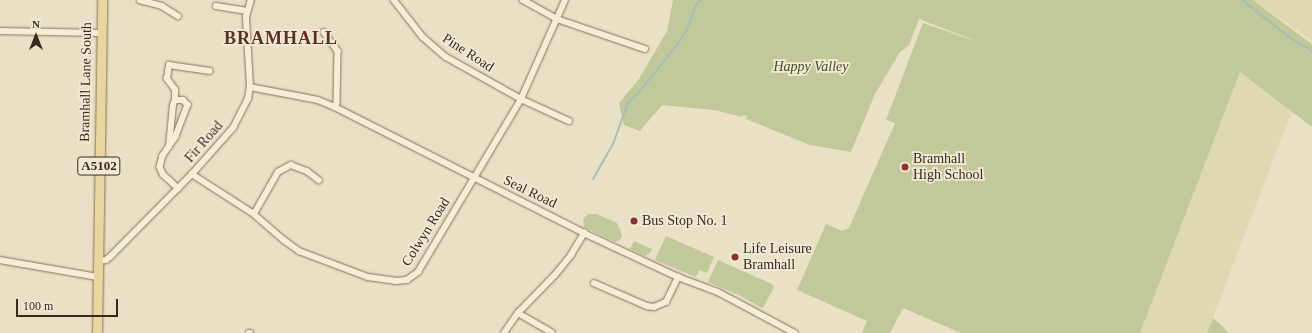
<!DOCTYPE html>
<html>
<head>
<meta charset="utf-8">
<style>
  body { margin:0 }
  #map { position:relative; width:1312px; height:333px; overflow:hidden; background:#eae0c5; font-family:Georgia,serif }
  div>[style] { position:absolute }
  .farmland>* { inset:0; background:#dfd9b3 }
  .green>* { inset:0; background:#c1c89a }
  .stream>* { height:2px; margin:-1px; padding:0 1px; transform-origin:1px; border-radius:1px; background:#a6beb7 }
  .roads { filter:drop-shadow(0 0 1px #84725c) drop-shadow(0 0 1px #84725c) }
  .street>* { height:5.5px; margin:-2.75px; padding:0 2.75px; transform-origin:2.75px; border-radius:2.75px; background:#f6edd7 }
  .primary>* { height:9px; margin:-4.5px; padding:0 4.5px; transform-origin:4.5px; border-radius:4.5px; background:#ebd59f }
  .dots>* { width:11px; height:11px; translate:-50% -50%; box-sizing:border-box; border:2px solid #f2ead4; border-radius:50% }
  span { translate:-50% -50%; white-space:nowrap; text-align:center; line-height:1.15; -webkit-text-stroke:3.5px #f2ead4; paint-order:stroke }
  .shield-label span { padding:1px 3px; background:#f2ead4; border:1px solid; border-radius:3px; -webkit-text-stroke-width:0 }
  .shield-label { font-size:13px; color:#352a1f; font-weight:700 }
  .street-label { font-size:14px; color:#352a1f }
  .park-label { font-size:14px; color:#455027; font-style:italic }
  .poi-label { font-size:14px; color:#352a1f }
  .left { translate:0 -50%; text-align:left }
  .district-label { font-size:18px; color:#5e3022; font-weight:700; letter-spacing:1px }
  .north { position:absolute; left:16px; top:16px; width:40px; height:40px; -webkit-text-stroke:3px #f2ead4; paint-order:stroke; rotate:0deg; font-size:11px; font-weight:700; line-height:16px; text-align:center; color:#352a1f }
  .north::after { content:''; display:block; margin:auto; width:14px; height:18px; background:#352a1f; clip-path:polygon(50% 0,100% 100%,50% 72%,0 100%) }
  .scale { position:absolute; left:16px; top:299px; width:102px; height:18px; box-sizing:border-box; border:2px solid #352a1f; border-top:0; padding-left:5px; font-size:12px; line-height:14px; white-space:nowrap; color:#352a1f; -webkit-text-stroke:3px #f2ead4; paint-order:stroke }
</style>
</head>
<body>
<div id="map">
  <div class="farmland">
    <div style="clip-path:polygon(1253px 0,1312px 0,1312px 40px,1311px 40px)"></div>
    <div style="clip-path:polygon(1240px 72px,1292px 111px,1207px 333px,1140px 333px)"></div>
  </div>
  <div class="green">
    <div style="clip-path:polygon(673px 0,1253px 0,1312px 44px,1312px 127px,1240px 72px,1140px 333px,961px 333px,903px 308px,890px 333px,862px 333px,867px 321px,797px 290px,826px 224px,842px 231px,849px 228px,895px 123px,886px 120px,923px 23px,984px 44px,919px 19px,909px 45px,900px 52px,875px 94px,851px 152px,810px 145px,746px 119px,747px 116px,743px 115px,742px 117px,714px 110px,662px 105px,640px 131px,624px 125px,619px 103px,639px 79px,667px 31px)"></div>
    <div style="clip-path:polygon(588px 214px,596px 214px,617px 223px,622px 235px,621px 239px,615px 242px,584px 227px,583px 219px)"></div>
    <div style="clip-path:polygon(666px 236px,714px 257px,707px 273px,699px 270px,696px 277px,655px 260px)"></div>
    <div style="clip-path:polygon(634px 241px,652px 249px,651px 252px,645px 256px,630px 249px)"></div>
    <div style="clip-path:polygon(718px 260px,772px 284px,774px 287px,764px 306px,762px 308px,739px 295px,708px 282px)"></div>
    <div style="clip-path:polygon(1213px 318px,1222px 326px,1229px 333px,1207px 333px)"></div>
  </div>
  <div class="stream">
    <div style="left:1242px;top:0;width:60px;rotate:38.2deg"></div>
    <div style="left:1289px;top:37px;width:27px;rotate:31deg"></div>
    <div style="left:593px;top:179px;width:40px;rotate:-60.3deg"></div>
    <div style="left:613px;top:144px;width:44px;rotate:-69.9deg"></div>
    <div style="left:628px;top:103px;width:18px;rotate:-45deg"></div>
    <div style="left:641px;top:90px;width:63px;rotate:-51.5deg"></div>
    <div style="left:680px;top:41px;width:14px;rotate:-60deg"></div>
    <div style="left:687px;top:29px;width:26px;rotate:-69deg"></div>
    <div style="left:696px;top:5px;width:7px;rotate:-45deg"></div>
  </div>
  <div class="roads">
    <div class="street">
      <div style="left:140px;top:0;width:23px;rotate:15deg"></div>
      <div style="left:162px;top:6px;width:19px;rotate:32deg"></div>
      <div style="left:394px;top:0;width:47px;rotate:51.9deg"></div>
      <div style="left:423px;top:37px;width:30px;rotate:41deg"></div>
      <div style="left:446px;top:57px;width:86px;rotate:29.2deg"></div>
      <div style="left:521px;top:99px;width:53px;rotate:24.6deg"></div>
      <div style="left:523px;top:0;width:39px;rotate:29deg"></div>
      <div style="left:557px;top:19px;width:93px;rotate:18.8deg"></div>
      <div style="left:216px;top:6px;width:30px;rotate:9deg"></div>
      <div style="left:0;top:31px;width:101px;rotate:1.1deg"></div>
      <div style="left:324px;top:32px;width:24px;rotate:54deg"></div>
      <div style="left:338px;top:51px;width:52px;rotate:91.1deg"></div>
      <div style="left:337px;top:103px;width:4px;rotate:117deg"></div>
      <div style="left:250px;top:87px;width:69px;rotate:10.8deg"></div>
      <div style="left:318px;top:100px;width:18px;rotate:22deg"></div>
      <div style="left:335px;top:107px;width:279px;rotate:26.8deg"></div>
      <div style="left:584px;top:233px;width:104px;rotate:25.1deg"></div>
      <div style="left:678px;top:277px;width:43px;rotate:20.6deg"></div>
      <div style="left:718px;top:292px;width:87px;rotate:28deg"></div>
      <div style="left:175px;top:100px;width:10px;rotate:-90deg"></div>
      <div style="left:175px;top:90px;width:14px;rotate:-126deg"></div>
      <div style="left:167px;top:79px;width:14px;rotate:-82deg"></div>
      <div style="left:169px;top:65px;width:41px;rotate:8.3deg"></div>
      <div style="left:169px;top:147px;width:42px;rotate:-84.6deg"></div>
      <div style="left:173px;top:105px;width:5px;rotate:-68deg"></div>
      <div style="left:175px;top:100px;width:8px"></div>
      <div style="left:183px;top:100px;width:7px;rotate:45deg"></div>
      <div style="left:188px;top:105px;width:34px;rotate:111deg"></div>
      <div style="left:176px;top:137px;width:12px;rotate:125deg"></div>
      <div style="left:169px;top:147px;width:11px;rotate:124deg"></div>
      <div style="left:163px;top:156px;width:11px;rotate:105deg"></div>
      <div style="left:160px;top:167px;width:8px;rotate:67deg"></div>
      <div style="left:163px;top:174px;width:21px;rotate:43deg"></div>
      <div style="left:192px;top:174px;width:74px;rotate:32.8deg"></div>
      <div style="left:254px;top:214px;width:40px;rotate:41deg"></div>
      <div style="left:284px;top:240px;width:19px;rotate:36deg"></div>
      <div style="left:299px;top:251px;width:74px;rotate:20.6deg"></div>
      <div style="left:368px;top:277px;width:27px;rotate:8deg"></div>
      <div style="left:395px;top:281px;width:12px;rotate:-5deg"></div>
      <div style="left:407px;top:280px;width:14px;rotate:-36deg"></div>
      <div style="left:418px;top:272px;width:201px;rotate:-59.2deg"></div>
      <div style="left:521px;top:99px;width:108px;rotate:-66deg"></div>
      <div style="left:254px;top:214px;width:48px;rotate:-60.3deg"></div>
      <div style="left:278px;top:172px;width:15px;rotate:-28deg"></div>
      <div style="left:291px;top:165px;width:17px;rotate:21deg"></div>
      <div style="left:307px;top:171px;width:15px;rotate:37deg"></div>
      <div style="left:0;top:260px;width:99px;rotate:9.8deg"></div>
      <div style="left:98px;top:261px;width:8px;rotate:-7deg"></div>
      <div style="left:106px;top:260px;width:5px;rotate:-37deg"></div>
      <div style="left:110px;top:257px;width:117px;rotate:-45.3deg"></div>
      <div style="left:192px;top:174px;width:62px;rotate:-48.3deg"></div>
      <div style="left:233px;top:128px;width:33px;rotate:-63deg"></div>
      <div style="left:248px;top:99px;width:12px;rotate:-81deg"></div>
      <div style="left:250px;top:87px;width:70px;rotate:-93.3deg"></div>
      <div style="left:246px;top:17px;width:18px;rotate:-74deg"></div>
      <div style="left:594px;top:283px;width:58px;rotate:23.5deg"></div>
      <div style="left:647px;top:306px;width:7px;rotate:8deg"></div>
      <div style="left:654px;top:307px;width:13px;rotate:-23deg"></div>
      <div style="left:666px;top:302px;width:28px;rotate:-64deg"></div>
      <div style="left:518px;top:313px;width:39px;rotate:30deg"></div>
      <div style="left:249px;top:333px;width:1px"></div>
      <div style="left:504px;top:333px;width:24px;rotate:-55deg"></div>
      <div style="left:518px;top:313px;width:53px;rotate:-45.8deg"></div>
      <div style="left:555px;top:275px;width:26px;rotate:-51deg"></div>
      <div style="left:571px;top:255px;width:26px;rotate:-59deg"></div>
    </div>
    <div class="primary">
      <div style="left:97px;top:333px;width:333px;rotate:-89.1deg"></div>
    </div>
  </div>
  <div class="dots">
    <div style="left:905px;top:167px;background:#8e3231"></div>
    <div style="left:634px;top:221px;background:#8e3231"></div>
    <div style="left:735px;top:257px;background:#8e3231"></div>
  </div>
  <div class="shield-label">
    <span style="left:99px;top:166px">A5102</span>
  </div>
  <div class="street-label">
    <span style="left:468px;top:53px;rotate:33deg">Pine Road</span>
    <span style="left:86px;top:82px;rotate:-89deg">Bramhall Lane South</span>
    <span style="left:204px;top:142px;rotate:-49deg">Fir Road</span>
    <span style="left:530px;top:192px;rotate:26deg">Seal Road</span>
    <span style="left:426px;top:232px;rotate:-58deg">Colwyn Road</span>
  </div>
  <div class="park-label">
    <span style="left:811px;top:67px">Happy Valley</span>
  </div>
  <div class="poi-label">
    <span class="left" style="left:913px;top:167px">Bramhall<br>High School</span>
    <span class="left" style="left:642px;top:221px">Bus Stop No. 1</span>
    <span class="left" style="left:743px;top:257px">Life Leisure<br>Bramhall</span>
  </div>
  <div class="district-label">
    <span style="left:281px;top:38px">BRAMHALL</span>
  </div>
  <div class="north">N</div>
  <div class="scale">100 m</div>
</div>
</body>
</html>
